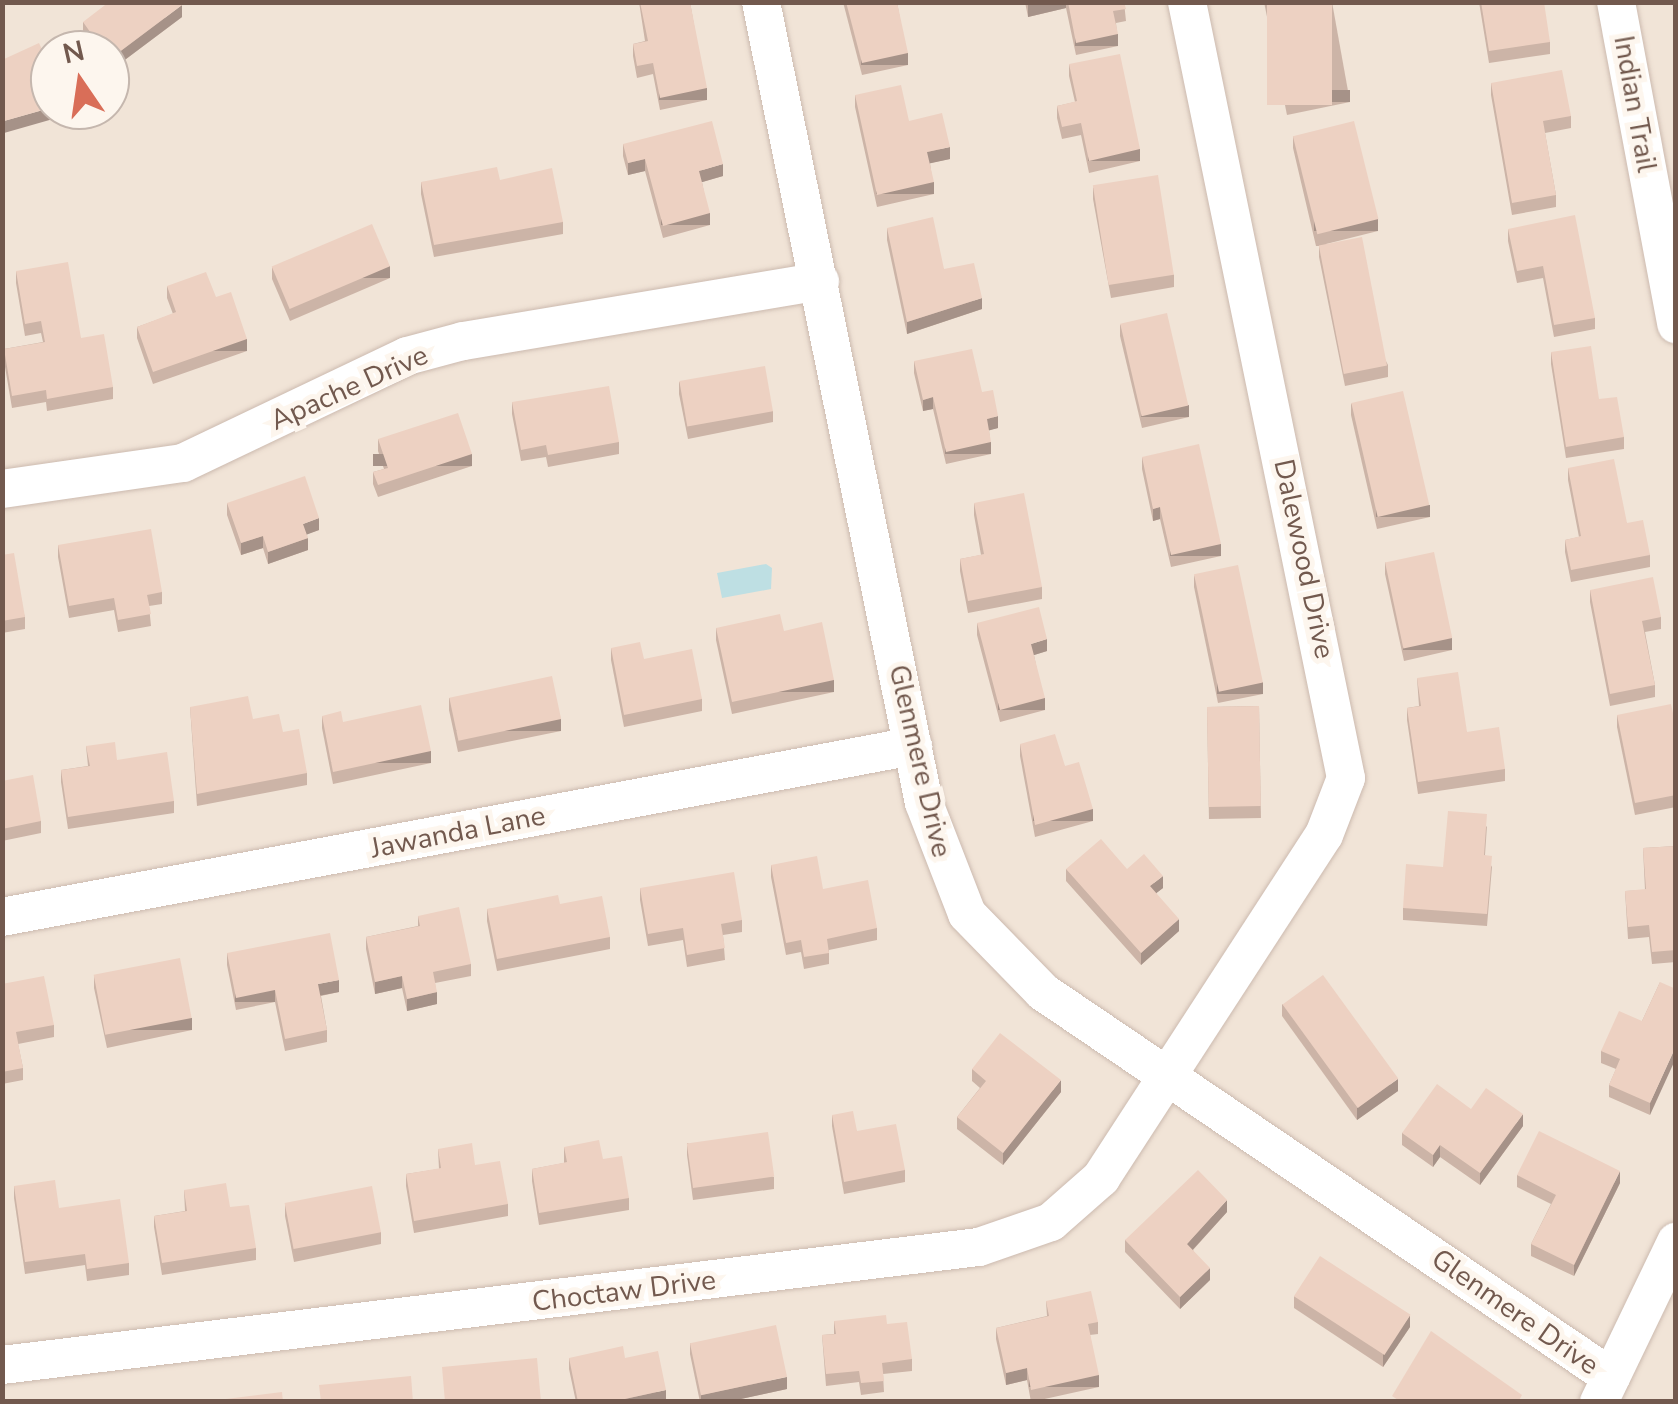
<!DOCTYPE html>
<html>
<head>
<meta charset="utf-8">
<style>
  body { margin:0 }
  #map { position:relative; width:1678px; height:1404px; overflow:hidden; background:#faf2e8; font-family:"Nunito Sans",sans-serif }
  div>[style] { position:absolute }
  .residential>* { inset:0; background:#f1e4d7 }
  .water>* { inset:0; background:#bedfe3 }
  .roads { filter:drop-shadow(0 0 2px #ccbaaf) drop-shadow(0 0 2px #ccbaaf) }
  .minor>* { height:38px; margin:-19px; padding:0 19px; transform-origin:19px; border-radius:19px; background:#fff }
  .wall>* { inset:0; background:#ccb4a7; transform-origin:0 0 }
  .shaded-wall>* { inset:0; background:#a69288; transform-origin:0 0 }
  .building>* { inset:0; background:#edd1c2; transform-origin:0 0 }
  span { translate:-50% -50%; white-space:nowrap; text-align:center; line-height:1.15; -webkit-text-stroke:10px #fdf6ee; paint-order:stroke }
  .street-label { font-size:28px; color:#72594e }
  .frame { position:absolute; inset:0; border:5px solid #72594e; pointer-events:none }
  .north { position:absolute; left:30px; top:30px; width:100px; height:100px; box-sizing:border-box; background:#fdf6ee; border:2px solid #c5b7ae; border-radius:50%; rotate:347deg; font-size:28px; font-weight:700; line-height:40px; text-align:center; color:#72594e }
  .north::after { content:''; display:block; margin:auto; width:35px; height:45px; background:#d96e58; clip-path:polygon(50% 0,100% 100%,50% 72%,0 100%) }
</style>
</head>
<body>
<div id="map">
  <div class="residential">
    <div style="clip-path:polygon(evenodd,3px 3px,1675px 3px,1675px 1401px,3px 1401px,3px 3px,50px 50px,110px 50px,110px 110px,50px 110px,50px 50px)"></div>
  </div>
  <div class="water">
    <div style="clip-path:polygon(766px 564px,772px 568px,771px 589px,722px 598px,717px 573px)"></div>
  </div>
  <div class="roads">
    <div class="minor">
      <div style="left:761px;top:2px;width:817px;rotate:78.5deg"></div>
      <div style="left:924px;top:803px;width:119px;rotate:68.8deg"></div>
      <div style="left:967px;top:914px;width:109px;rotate:45.7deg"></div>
      <div style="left:1043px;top:992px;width:686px;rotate:34.13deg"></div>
      <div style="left:1616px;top:2px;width:328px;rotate:79.4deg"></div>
      <div style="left:2px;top:489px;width:183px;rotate:-8.2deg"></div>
      <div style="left:183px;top:463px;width:248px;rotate:-25.5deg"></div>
      <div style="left:407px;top:356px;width:58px;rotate:-15deg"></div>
      <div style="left:463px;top:341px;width:362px;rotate:-9.5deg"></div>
      <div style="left:2px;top:917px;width:927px;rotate:-10.63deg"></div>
      <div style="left:2px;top:1365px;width:984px;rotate:-6.89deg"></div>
      <div style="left:979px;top:1247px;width:76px;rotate:-19.1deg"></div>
      <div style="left:1051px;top:1222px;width:67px;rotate:-41.3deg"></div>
      <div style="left:1101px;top:1178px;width:409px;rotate:-57deg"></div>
      <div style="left:1324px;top:835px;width:61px;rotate:-68.9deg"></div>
      <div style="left:1346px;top:778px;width:792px;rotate:-101.58deg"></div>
      <div style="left:1599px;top:1402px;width:178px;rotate:-64.3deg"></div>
    </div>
  </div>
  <div class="wall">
    <div style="clip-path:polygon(639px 2px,690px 2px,707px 100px,660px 110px,653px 74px,637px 78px,633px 56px,633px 44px,645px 41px)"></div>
    <div style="clip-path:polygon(843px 2px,897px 2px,908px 65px,862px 75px)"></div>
    <div style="clip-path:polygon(1025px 2px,1124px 2px,1126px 21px,1116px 23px,1118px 46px,1076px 55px,1066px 8px,1028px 17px)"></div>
    <div style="clip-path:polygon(1264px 2px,1332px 2px,1350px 102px,1287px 115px)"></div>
    <div style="clip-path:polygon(1479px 2px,1529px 2px,1550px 42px,1550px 54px,1489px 63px)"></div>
    <div style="clip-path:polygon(182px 17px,110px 71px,110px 50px,94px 50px,83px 34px,83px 22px)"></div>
    <div style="clip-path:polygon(1069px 64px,1140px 161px,1089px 173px,1081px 135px,1062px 139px,1057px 118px,1057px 106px,1075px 102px,1069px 76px)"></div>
    <div style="clip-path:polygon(1491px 83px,1571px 116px,1571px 128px,1545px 133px,1556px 195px,1556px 207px,1512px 215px,1491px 95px)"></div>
    <div style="clip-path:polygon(855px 95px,909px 121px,950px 159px,930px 163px,934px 194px,877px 207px,855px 107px)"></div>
    <div style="clip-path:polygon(1293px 136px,1378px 231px,1326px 244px,1388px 365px,1388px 377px,1345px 386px,1319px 257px,1319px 246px,1316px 246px,1293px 148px)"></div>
    <div style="clip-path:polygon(623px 144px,723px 176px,702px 182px,710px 225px,663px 238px,645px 171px,628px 175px,623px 156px)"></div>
    <div style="clip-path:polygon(500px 180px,563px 222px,563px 234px,434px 257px,421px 194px,421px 182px)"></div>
    <div style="clip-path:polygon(1093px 187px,1174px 275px,1174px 287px,1111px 298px,1093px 199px)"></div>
    <div style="clip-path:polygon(887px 228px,944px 269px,982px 309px,907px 334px,887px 240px)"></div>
    <div style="clip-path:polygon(1508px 229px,1595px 318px,1595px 329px,1554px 337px,1543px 278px,1517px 283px,1508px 241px)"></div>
    <div style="clip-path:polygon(272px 267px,390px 278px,290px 321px,272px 279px)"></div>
    <div style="clip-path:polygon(16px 271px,81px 338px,113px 387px,113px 399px,47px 411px,46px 402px,12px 408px,4px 361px,4px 349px,43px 342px,41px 333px,25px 336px,16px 283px)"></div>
    <div style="clip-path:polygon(167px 286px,247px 351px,153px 384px,137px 338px,137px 327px,173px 314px,167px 298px)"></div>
    <div style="clip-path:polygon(1120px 324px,1189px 417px,1142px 428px,1120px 336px)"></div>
    <div style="clip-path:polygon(1551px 352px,1624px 437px,1624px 449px,1566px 458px,1551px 364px)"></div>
    <div style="clip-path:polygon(914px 361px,982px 392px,998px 428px,989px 430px,991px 454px,946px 464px,933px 409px,923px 411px,914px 373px)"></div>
    <div style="clip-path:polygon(679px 382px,773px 411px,773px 422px,688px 439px,679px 394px)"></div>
    <div style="clip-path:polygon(512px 402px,619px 442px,619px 454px,548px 467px,546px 457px,521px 461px,512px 414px)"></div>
    <div style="clip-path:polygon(1351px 403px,1430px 517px,1377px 529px,1351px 415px)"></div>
    <div style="clip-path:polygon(378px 439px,472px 466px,378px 497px,373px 484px,373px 472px,384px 469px,378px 451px)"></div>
    <div style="clip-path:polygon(1142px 457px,1221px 556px,1171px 567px,1160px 519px,1153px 521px,1142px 469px)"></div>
    <div style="clip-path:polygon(1568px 468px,1627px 523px,1650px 555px,1650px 567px,1571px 582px,1565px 552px,1565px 540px,1579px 537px,1568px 480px)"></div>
    <div style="clip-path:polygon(227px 503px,319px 530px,307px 534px,308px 550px,268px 564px,263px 548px,241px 555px,227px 515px)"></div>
    <div style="clip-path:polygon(974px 503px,1042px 587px,1042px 599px,968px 613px,960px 571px,960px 559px,981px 555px,974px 515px)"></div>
    <div style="clip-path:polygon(58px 545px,162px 592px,162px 604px,149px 606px,151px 626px,118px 632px,114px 610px,69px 618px,58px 557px)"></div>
    <div style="clip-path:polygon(2px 555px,25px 617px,25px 629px,2px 633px)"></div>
    <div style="clip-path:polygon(1385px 562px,1452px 650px,1404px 661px,1385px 574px)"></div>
    <div style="clip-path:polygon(1194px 575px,1263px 694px,1218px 703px,1194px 587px)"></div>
    <div style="clip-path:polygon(1590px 590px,1661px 617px,1661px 629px,1645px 632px,1655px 685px,1655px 697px,1610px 706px,1590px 602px)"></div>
    <div style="clip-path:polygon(977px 623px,1047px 651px,1034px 655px,1045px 710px,1000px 722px,977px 635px)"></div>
    <div style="clip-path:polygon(716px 628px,784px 631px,834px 692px,732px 714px,716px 640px)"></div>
    <div style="clip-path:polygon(611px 648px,644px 659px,702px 699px,702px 711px,624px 727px,611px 660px)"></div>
    <div style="clip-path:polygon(1417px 678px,1467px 732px,1505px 769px,1505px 781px,1418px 794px,1407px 720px,1407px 708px,1419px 706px)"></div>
    <div style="clip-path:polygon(449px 698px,561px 731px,458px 752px,449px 710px)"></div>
    <div style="left:1259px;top:706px;width:112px;height:52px;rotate:89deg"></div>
    <div style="clip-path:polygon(190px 707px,283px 732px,307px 773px,307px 785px,197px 806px)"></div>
    <div style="clip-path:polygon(1617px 715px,1676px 727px,1676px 807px,1635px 815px,1617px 727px)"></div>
    <div style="clip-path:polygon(322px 716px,343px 722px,431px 763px,333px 784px,322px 728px)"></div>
    <div style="clip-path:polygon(1020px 744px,1065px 766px,1093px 821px,1035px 837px,1020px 756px)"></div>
    <div style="clip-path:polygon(86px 746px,117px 760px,174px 801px,174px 813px,68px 829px,61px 782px,61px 770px,88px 766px)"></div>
    <div style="clip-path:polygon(2px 781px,41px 821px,41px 833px,2px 841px)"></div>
    <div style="clip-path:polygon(1487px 826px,1485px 855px,1492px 867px,1487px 926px,1403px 920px,1403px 908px)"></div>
    <div style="clip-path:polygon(1676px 846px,1676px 962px,1652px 964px,1649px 937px,1628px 939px,1625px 891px,1645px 890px,1643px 848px)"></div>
    <div style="clip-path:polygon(771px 865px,877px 928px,877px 940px,829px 950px,829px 964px,804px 969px,801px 952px,786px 955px,771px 877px)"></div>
    <div style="clip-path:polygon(1066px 869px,1127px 869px,1163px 888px,1156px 893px,1179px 931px,1141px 965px,1066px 881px)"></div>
    <div style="clip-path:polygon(640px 888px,742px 920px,742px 932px,723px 935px,725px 960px,687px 967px,683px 940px,648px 946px,640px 900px)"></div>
    <div style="clip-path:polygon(560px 904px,610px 937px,610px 949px,497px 971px,487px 921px,487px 909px)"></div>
    <div style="clip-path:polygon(418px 916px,471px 964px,471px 976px,435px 983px,437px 1004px,407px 1011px,402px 988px,375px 994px,366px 949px,366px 937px,418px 926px)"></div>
    <div style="clip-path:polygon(227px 953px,339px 992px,321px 996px,327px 1030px,327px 1042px,285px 1051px,275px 1002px,236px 1010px,227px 965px)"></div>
    <div style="clip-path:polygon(94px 976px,192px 1030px,107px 1048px,94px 988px)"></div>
    <div style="clip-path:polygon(1660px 982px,1650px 1115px,1609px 1097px,1609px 1085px,1616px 1069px,1601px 1063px,1601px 1051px,1642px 1021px)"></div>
    <div style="clip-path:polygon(2px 984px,54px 1025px,54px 1037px,18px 1044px,23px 1068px,23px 1080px,2px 1084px)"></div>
    <div style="clip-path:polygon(1282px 1004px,1398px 1091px,1357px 1120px,1282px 1016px)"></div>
    <div style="clip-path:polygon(972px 1069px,1061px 1092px,1003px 1165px,957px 1129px,957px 1117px,980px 1088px,972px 1081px)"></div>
    <div style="clip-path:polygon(1471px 1109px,1523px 1126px,1480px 1185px,1440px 1157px,1433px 1167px,1402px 1145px,1402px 1133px)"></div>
    <div style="clip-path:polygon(832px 1115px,857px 1131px,905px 1170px,905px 1182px,844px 1194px,832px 1126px)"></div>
    <div style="clip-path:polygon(687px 1143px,774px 1177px,774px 1189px,693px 1200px,687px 1155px)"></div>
    <div style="clip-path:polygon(564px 1147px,629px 1198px,629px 1210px,539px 1225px,532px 1181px,532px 1169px,564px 1163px)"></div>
    <div style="clip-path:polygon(438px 1149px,475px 1165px,508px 1204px,508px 1216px,414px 1233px,406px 1186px,406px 1174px,439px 1169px)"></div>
    <div style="clip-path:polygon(1517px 1175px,1620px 1183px,1574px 1276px,1531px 1256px,1531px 1244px,1551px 1204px,1517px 1187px)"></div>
    <div style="clip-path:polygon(14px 1186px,59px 1208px,129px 1263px,129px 1275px,87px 1281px,85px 1265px,25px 1274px,14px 1198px)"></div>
    <div style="clip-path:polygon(184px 1190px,230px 1207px,256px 1248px,256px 1260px,162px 1275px,154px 1227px,154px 1216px,185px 1211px)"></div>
    <div style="clip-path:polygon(285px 1204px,381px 1232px,381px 1244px,294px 1262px,285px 1216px)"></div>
    <div style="clip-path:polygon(1227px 1212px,1193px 1250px,1210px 1280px,1180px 1309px,1125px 1252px,1125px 1240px)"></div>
    <div style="clip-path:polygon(1294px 1296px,1410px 1327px,1383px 1367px,1294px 1308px)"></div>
    <div style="clip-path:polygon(1046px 1301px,1098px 1322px,1098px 1334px,1090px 1335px,1099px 1387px,1031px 1402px,1027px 1380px,1006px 1385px,996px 1339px,996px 1328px,1047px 1316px)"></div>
    <div style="clip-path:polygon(834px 1321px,887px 1324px,912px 1359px,912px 1371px,883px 1374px,884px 1392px,861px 1395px,859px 1382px,826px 1386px,822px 1335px,834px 1334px)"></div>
    <div style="clip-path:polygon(690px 1343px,787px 1389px,727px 1402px,700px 1402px,690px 1354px)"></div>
    <div style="clip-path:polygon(569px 1358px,625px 1358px,666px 1402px,576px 1402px,569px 1369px)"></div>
  </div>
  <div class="shaded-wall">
    <div style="clip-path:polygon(1038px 2px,1066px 2px,1066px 8px,1028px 17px,1028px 5px)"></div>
    <div style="clip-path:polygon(182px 5px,182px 17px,110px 71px,110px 59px)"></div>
    <div style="left:1118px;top:34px;width:12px;height:43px;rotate:90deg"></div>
    <div style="left:908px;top:53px;width:12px;height:47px;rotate:90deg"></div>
    <div style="left:707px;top:88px;width:12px;height:48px;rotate:90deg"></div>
    <div style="left:1350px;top:90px;width:12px;height:64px;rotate:90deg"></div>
    <div style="clip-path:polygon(50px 108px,50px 110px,67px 110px,67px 115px,4px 133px,4px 121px)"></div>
    <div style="clip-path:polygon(950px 147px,950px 159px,927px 164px,927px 152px)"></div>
    <div style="left:1140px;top:149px;width:12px;height:52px;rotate:90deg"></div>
    <div style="clip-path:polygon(645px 159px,645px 171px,628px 175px,628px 163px)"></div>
    <div style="clip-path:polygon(723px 164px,723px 176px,699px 183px,699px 171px)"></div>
    <div style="left:934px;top:182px;width:12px;height:58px;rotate:90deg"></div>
    <div style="left:710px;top:213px;width:12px;height:49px;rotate:90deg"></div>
    <div style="left:1378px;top:219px;width:12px;height:64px;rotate:90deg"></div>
    <div style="left:390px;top:266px;width:12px;height:109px;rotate:90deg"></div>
    <div style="clip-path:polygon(982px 298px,982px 309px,907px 334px,907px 322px)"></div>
    <div style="left:247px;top:339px;width:12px;height:100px;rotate:90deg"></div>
    <div style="clip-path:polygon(933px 397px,933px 409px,923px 411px,923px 400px)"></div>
    <div style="left:1189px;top:405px;width:12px;height:48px;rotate:90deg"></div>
    <div style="clip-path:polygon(998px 416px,998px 428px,987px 431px,987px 419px)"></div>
    <div style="left:991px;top:442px;width:12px;height:46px;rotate:90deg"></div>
    <div style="left:472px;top:454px;width:12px;height:99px;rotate:90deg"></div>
    <div style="left:1430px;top:505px;width:12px;height:54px;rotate:90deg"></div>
    <div style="clip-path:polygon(1160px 507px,1160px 519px,1153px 521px,1153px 509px)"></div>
    <div style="clip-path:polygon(319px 518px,319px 530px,303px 536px,303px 524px)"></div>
    <div style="clip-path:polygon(263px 536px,263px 548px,241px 555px,241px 543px)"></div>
    <div style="clip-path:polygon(308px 538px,308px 550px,268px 564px,268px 552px)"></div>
    <div style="left:1221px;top:544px;width:12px;height:51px;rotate:90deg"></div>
    <div style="left:1452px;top:638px;width:12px;height:49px;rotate:90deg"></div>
    <div style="clip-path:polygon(1047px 639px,1047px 651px,1031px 656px,1031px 644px)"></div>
    <div style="left:834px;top:680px;width:12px;height:104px;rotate:90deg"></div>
    <div style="left:1263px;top:682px;width:12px;height:46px;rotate:90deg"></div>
    <div style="left:1045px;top:698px;width:12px;height:47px;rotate:90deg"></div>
    <div style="left:561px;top:719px;width:12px;height:105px;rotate:90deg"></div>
    <div style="left:431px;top:751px;width:12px;height:100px;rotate:90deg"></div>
    <div style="left:1093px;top:809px;width:12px;height:60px;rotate:90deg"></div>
    <div style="clip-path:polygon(1163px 876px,1163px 888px,1150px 898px,1150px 886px)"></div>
    <div style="clip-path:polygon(1179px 919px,1179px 931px,1141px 965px,1141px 953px)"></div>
    <div style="clip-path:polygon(402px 976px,402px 988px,375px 994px,375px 982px)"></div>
    <div style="clip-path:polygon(339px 980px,339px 992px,318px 996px,318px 984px)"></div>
    <div style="left:275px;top:990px;width:12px;height:40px;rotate:90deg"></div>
    <div style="clip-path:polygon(437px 992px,437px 1004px,407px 1011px,407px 999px)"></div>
    <div style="left:192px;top:1018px;width:12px;height:87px;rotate:90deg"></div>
    <div style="clip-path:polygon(1676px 1046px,1676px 1058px,1650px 1115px,1650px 1103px)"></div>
    <div style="clip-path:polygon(1398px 1079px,1398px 1091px,1357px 1120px,1357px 1108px)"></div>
    <div style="clip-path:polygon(1061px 1080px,1061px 1092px,1003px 1165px,1003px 1153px)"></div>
    <div style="clip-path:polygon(1523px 1114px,1523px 1126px,1480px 1185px,1480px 1173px)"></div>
    <div style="clip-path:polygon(1440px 1145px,1440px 1157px,1433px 1167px,1433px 1155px)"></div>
    <div style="clip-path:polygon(1620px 1171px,1620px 1183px,1574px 1276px,1574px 1265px)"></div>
    <div style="clip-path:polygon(1227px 1200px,1227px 1212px,1187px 1256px,1187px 1244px)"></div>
    <div style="clip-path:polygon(1210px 1268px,1210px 1280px,1180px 1309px,1180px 1297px)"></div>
    <div style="clip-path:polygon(1410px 1315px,1410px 1327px,1383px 1367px,1383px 1355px)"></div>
    <div style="clip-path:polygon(1027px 1368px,1027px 1380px,1006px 1385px,1006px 1373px)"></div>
    <div style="left:1099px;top:1375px;width:12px;height:70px;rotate:90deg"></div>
    <div style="clip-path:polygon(787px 1377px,787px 1389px,727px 1402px,701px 1402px,701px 1395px)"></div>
    <div style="clip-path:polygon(666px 1390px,666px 1402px,611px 1402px)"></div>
  </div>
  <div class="building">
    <div style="clip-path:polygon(109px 2px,180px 2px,182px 5px,110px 59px,110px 50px,103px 50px,83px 22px)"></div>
    <div style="clip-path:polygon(640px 2px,690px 2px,707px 88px,660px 98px,653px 63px,637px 66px,633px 44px,648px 41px)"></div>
    <div style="clip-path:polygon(846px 2px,897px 2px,908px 53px,862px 63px)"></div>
    <div style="clip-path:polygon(1068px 2px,1124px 2px,1126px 9px,1113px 11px,1118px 34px,1076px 43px)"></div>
    <div style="left:1267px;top:2px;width:65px;height:103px"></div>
    <div style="clip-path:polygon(1481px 2px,1529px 2px,1530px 4px,1544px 2px,1550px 42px,1489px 51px)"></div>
    <div style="clip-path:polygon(39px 43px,50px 66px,50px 108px,4px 121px,2px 118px,2px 60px)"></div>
    <div style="clip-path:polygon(1120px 54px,1140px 149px,1089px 161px,1081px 123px,1062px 127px,1057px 106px,1077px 101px,1069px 64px)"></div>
    <div style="clip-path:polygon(1562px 70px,1571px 116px,1543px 121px,1556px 195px,1512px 203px,1491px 83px)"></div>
    <div style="clip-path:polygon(901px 85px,909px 121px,942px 113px,950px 147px,927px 152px,934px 182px,877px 195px,855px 95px)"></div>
    <div style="clip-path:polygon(712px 121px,723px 164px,699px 171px,710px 213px,663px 226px,645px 159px,628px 163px,623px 144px)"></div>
    <div style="left:1354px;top:121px;width:101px;height:63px;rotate:76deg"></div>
    <div style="clip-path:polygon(497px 167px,500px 180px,552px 168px,563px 222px,434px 245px,421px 182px)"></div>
    <div style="left:1158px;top:175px;width:101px;height:66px;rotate:81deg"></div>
    <div style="clip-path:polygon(1575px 215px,1595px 318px,1554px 325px,1543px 266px,1517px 271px,1508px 229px)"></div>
    <div style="clip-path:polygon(933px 217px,944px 269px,974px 263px,982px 298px,907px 322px,887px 228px)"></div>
    <div style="left:372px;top:224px;width:46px;height:109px;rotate:67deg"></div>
    <div style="left:1362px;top:237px;width:131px;height:44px;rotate:79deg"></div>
    <div style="clip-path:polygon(68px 262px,81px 338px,104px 334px,113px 387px,47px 399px,46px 390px,12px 396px,4px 349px,45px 342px,41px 321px,25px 324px,16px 271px)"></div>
    <div style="clip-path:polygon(206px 272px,216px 297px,231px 292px,247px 339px,153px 372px,137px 327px,176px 312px,167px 286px)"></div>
    <div style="left:1167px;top:313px;width:95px;height:48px;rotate:77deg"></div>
    <div style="clip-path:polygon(1591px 346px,1599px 399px,1617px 397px,1624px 437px,1566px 447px,1551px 352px)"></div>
    <div style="clip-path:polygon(972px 349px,982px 392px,993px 390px,998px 416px,987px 419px,991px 442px,946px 452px,933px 397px,923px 400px,914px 361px)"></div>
    <div style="left:765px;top:366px;width:46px;height:87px;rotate:80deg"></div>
    <div style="clip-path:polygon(609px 386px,619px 442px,548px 455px,546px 445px,521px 450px,512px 402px)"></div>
    <div style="left:1403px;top:391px;width:117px;height:53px;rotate:77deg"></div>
    <div style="clip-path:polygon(458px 413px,472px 454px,378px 485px,373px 472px,388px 468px,378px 439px)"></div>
    <div style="clip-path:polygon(1199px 444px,1221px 544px,1171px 555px,1160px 507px,1153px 509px,1142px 457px)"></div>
    <div style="clip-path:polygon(1614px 459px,1627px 523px,1643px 520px,1650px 555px,1571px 570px,1565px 540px,1581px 536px,1568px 468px)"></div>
    <div style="clip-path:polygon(305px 476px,319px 518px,303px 524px,308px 538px,268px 552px,263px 536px,241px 543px,227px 503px)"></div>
    <div style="clip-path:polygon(1024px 493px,1042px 587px,968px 601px,960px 559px,984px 554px,974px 503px)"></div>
    <div style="clip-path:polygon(151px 529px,162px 592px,147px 595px,151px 614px,118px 620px,114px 598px,69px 606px,58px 545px)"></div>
    <div style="left:1434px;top:552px;width:88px;height:50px;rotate:78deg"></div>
    <div style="clip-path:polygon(14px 553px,25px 617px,2px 621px,2px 555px)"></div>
    <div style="left:1238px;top:565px;width:120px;height:45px;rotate:78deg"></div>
    <div style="clip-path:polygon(1653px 577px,1661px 617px,1642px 621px,1655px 685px,1610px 694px,1590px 590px)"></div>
    <div style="clip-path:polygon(1039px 607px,1047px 639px,1031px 644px,1045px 698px,1000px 710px,977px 623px)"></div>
    <div style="clip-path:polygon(780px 614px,784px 631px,822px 622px,834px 680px,732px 702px,716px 628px)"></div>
    <div style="clip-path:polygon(640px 642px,644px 659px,692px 649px,702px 699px,624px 715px,611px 648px)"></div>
    <div style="clip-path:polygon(1458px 672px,1467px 732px,1499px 727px,1505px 769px,1418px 782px,1407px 708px,1421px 706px,1417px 678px)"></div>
    <div style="left:552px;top:676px;width:44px;height:105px;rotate:78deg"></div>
    <div style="clip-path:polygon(248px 696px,253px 719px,279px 714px,283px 732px,299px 729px,307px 773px,197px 794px,190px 707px)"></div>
    <div style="clip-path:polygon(1671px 704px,1676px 727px,1676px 795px,1635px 803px,1617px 715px)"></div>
    <div style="clip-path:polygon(421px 705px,431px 751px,333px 772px,322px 716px,341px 711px,343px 722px)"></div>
    <div style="left:1259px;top:706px;width:100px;height:52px;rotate:89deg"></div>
    <div style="clip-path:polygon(1055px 734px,1065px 766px,1079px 762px,1093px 809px,1035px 825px,1020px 744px)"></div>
    <div style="clip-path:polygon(115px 742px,117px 760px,167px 752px,174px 801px,68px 817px,61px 770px,90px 766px,86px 746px)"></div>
    <div style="clip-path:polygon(33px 775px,41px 821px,2px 829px,2px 781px)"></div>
    <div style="clip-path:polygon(1448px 811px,1487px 814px,1484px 855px,1492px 856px,1487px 914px,1403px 908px,1406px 864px,1443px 867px)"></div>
    <div style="clip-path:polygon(1101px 839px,1127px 869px,1144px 854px,1163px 876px,1150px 886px,1179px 919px,1141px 953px,1066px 869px)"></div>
    <div style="clip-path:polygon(1676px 846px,1676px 950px,1652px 952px,1649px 925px,1628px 927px,1625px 891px,1646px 889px,1643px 848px)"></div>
    <div style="clip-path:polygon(817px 856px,823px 889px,868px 880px,877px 928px,827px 939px,829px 953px,804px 957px,801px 940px,786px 943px,771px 865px)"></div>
    <div style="clip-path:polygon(734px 872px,742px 920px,721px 924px,725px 948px,687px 955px,683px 928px,648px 934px,640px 888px)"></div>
    <div style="clip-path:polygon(558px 895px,560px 904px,602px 896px,610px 937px,497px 959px,487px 909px)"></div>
    <div style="clip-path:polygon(459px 907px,471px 964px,433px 972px,437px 992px,407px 999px,402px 976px,375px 982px,366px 937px,420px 926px,418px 916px)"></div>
    <div style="clip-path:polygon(330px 933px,339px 980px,318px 984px,327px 1030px,285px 1039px,275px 990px,236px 998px,227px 953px)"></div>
    <div style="left:180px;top:958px;width:61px;height:88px;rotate:79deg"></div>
    <div style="left:1323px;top:975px;width:128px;height:50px;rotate:54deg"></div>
    <div style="clip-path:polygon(44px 976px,54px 1025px,16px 1032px,23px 1068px,2px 1072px,2px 984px)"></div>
    <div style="clip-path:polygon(1660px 982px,1676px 989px,1676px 1046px,1650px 1103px,1609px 1085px,1620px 1059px,1601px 1051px,1619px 1011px,1642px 1021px)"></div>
    <div style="clip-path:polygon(1000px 1033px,1061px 1080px,1003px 1153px,957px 1117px,986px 1081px,972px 1069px)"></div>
    <div style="clip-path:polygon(1437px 1084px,1471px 1109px,1486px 1088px,1523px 1114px,1480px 1173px,1440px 1145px,1433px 1155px,1402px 1133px)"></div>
    <div style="clip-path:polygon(853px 1111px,857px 1131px,896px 1124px,905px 1170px,844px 1182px,832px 1115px)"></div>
    <div style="clip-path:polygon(1539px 1131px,1620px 1171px,1574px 1265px,1531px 1244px,1556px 1195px,1517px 1175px)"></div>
    <div style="left:768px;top:1132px;width:45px;height:82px;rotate:82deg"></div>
    <div style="clip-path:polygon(599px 1140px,603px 1159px,622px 1156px,629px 1198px,539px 1213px,532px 1169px,567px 1162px,564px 1147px)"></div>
    <div style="clip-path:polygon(472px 1143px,475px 1165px,500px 1161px,508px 1204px,414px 1221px,406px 1174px,441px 1168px,438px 1149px)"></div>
    <div style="clip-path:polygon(1198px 1170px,1227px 1200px,1187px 1244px,1210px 1268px,1180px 1297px,1125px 1240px)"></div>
    <div style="clip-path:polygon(55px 1180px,59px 1208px,120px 1199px,129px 1263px,87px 1269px,85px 1254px,25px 1262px,14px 1186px)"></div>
    <div style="clip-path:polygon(226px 1183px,230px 1207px,249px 1205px,256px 1248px,162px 1263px,154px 1216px,187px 1211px,184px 1190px)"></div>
    <div style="left:372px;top:1186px;width:47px;height:89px;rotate:79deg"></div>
    <div style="left:1320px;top:1256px;width:108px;height:48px;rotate:33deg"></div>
    <div style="clip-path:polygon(1091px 1291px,1098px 1322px,1088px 1324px,1099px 1375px,1031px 1390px,1027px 1368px,1006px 1373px,996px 1328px,1049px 1316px,1046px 1301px)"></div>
    <div style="clip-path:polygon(886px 1315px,887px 1324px,907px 1322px,912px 1359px,882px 1363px,884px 1381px,861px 1383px,859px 1371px,826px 1374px,822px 1335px,836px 1334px,834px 1321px)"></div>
    <div style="left:776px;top:1325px;width:53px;height:88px;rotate:78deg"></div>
    <div style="clip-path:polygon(1431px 1331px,1522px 1395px,1518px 1402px,1401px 1402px,1392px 1396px)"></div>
    <div style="clip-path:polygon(623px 1346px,625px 1358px,658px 1351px,666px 1390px,611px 1402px,578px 1402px,569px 1358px)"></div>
    <div style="clip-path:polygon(537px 1358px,541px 1402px,445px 1402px,442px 1367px)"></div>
    <div style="clip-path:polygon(411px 1376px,413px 1402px,321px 1402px,319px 1385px)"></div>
    <div style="clip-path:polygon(282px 1392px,283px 1402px,202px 1402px)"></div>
  </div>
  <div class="street-label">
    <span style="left:1635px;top:104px;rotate:80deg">Indian Trail</span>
    <span style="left:349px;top:388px;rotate:-24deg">Apache Drive</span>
    <span style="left:1304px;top:559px;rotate:78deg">Dalewood Drive</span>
    <span style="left:920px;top:761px;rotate:77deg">Glenmere Drive</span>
    <span style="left:458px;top:832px;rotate:-11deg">Jawanda Lane</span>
    <span style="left:624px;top:1291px;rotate:-7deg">Choctaw Drive</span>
    <span style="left:1515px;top:1312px;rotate:35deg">Glenmere Drive</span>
  </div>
  <div class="frame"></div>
  <div class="north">N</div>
</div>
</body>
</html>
